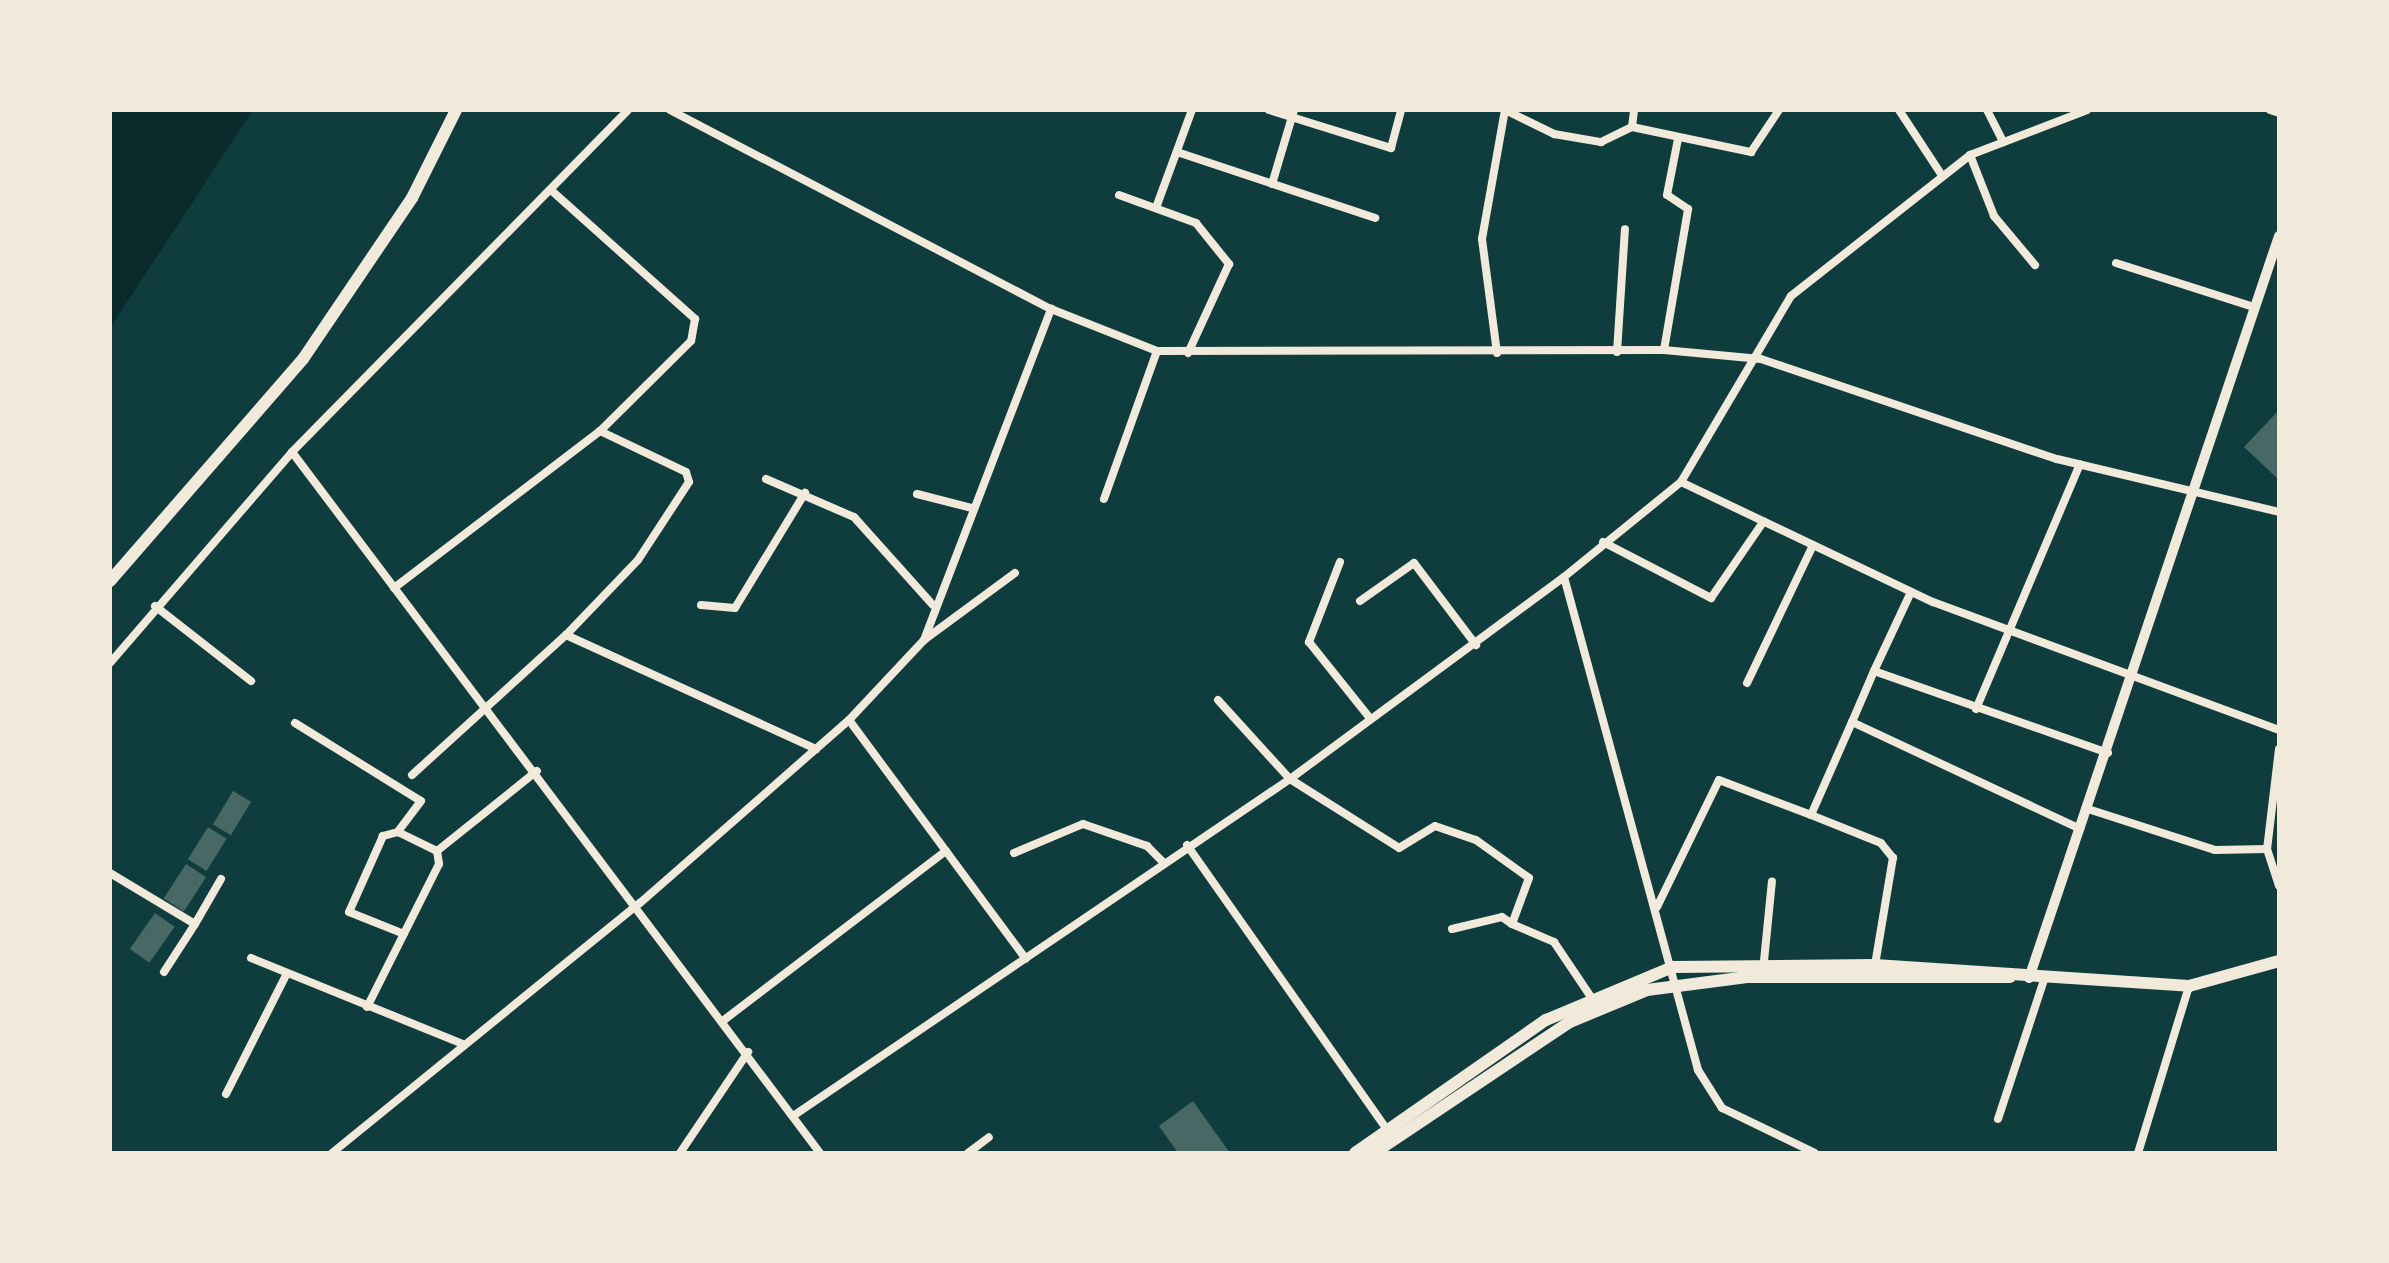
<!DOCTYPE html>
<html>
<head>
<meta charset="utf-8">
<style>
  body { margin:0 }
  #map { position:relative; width:2389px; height:1263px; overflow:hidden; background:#0f3d3e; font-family:"Libre Baskerville",serif }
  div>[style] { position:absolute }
  .water>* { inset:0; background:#0a2a2b }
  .building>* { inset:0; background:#486865; transform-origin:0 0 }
  .minor>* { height:8px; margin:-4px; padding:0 4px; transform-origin:4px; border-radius:4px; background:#f1e9da }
  .tertiary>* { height:10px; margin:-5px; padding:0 5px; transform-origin:5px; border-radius:5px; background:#f1e9da }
  .primary>* { height:12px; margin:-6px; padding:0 6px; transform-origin:6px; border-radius:6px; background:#f1e9da }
  .trunk>* { height:12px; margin:-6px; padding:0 6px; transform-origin:6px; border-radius:6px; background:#f1e9da }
  span { translate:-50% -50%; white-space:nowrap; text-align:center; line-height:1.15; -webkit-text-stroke:8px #f1e9da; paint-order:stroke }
  .frame { position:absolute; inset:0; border:112px solid #f1e9da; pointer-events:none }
</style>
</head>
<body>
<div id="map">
  <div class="water">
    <div style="clip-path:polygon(110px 110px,253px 110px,110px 328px)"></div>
  </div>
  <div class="building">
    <div style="clip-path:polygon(2279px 410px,2279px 480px,2244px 447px)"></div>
    <div style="left:233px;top:791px;width:21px;height:39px;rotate:31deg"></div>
    <div style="left:208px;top:827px;width:22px;height:38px;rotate:32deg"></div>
    <div style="left:186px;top:864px;width:24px;height:41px;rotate:33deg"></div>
    <div style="left:155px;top:913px;width:24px;height:44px;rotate:35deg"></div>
    <div style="clip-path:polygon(1193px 1101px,1230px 1153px,1178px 1153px,1159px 1126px)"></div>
  </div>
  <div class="minor">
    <div style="left:670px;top:110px;width:430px;rotate:27.6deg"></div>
    <div style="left:1051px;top:309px;width:114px;rotate:21.6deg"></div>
    <div style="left:1157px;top:351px;width:507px;rotate:-0.11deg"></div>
    <div style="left:1664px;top:350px;width:97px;rotate:5.3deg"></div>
    <div style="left:1761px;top:359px;width:312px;rotate:18.7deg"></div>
    <div style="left:2057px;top:459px;width:228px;rotate:13.4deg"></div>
    <div style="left:1269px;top:110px;width:128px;rotate:17.3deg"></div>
    <div style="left:1391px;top:148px;width:39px;rotate:-75deg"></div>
    <div style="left:1899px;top:110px;width:77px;rotate:56.7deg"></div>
    <div style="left:1987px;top:110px;width:36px;rotate:63deg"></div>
    <div style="left:2270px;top:110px;width:9px;rotate:18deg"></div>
    <div style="left:1632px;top:127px;width:17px;rotate:-83deg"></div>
    <div style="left:1177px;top:152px;width:209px;rotate:18.4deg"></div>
    <div style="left:1970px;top:155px;width:66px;rotate:68.5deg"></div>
    <div style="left:1994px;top:216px;width:64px;rotate:50.1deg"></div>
    <div style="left:1272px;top:184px;width:77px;rotate:-73.4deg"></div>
    <div style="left:552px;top:191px;width:192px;rotate:41.8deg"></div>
    <div style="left:695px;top:319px;width:22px;rotate:100deg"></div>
    <div style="left:691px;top:341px;width:128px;rotate:135.3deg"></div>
    <div style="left:1119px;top:195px;width:82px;rotate:20deg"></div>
    <div style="left:1196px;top:223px;width:53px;rotate:51.2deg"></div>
    <div style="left:1229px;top:264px;width:98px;rotate:114.7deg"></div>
    <div style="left:1157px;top:205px;width:101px;rotate:-69.8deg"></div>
    <div style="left:2116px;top:263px;width:145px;rotate:17.7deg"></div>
    <div style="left:1664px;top:350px;width:143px;rotate:-80.3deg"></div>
    <div style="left:1688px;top:209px;width:25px;rotate:-146deg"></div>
    <div style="left:1667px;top:195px;width:57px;rotate:-78.9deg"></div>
    <div style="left:1617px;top:352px;width:123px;rotate:-86.3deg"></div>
    <div style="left:1497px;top:353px;width:115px;rotate:-97.5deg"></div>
    <div style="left:1482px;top:239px;width:131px;rotate:-79.9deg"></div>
    <div style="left:1505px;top:110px;width:55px;rotate:26.1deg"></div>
    <div style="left:1554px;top:134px;width:48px;rotate:9.7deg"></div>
    <div style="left:1601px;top:142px;width:34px;rotate:-26deg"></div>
    <div style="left:1632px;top:127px;width:122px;rotate:11.9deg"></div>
    <div style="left:1751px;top:152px;width:50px;rotate:-56.3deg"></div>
    <div style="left:292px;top:452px;width:878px;rotate:53.01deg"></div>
    <div style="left:766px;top:479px;width:96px;rotate:23.4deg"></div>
    <div style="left:854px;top:517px;width:118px;rotate:48.1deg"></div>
    <div style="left:1681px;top:482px;width:279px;rotate:25.5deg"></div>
    <div style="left:1933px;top:602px;width:369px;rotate:20.3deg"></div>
    <div style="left:917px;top:494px;width:57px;rotate:14.3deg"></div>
    <div style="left:1104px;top:499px;width:157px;rotate:-70.3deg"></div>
    <div style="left:1603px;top:542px;width:122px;rotate:27.4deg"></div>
    <div style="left:1711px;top:598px;width:93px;rotate:-55.5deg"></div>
    <div style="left:1340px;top:562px;width:86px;rotate:111.2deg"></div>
    <div style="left:1309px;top:642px;width:96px;rotate:51.3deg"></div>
    <div style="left:1564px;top:577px;width:511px;rotate:74.79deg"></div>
    <div style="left:1698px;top:1070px;width:45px;rotate:57.7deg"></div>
    <div style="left:1722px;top:1108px;width:103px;rotate:25.8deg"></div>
    <div style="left:394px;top:588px;width:259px;rotate:-37.3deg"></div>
    <div style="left:600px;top:431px;width:95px;rotate:25.5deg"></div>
    <div style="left:686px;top:472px;width:10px;rotate:73deg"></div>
    <div style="left:689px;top:482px;width:93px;rotate:123.2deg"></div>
    <div style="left:638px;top:560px;width:104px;rotate:133.8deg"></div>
    <div style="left:1911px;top:592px;width:87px;rotate:115.1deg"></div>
    <div style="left:1874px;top:671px;width:248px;rotate:19.3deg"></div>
    <div style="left:1360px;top:601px;width:66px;rotate:-35.1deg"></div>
    <div style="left:1414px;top:563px;width:103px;rotate:52.9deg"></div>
    <div style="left:701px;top:605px;width:34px;rotate:5deg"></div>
    <div style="left:735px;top:608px;width:135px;rotate:-58.7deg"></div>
    <div style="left:155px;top:606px;width:122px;rotate:38deg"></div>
    <div style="left:924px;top:640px;width:113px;rotate:-36.4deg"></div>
    <div style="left:110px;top:663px;width:279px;rotate:-49.2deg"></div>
    <div style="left:292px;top:452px;width:479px;rotate:-45.5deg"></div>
    <div style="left:1747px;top:683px;width:153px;rotate:-64.4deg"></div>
    <div style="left:1218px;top:700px;width:107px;rotate:47.7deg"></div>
    <div style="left:1290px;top:779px;width:129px;rotate:32.3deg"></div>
    <div style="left:1399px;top:848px;width:42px;rotate:-31.4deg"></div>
    <div style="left:1435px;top:826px;width:43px;rotate:18.9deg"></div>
    <div style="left:1476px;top:840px;width:65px;rotate:35.6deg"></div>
    <div style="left:1529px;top:878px;width:49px;rotate:110.3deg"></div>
    <div style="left:1512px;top:924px;width:46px;rotate:23.2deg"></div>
    <div style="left:1554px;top:942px;width:66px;rotate:56.1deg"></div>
    <div style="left:1976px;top:709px;width:266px;rotate:-67deg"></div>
    <div style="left:849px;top:720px;width:297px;rotate:53.5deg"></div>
    <div style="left:1852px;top:722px;width:56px;rotate:-66.7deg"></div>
    <div style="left:295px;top:723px;width:148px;rotate:31.8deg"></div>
    <div style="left:421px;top:801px;width:39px;rotate:127deg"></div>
    <div style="left:398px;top:832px;width:43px;rotate:26deg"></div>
    <div style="left:437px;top:851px;width:13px;rotate:81deg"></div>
    <div style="left:439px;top:864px;width:160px;rotate:116.7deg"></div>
    <div style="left:2279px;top:749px;width:101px;rotate:96.8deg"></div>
    <div style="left:2267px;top:849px;width:39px;rotate:72deg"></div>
    <div style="left:412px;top:775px;width:208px;rotate:-42.3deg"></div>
    <div style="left:566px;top:635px;width:275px;rotate:24.5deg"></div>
    <div style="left:2088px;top:809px;width:133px;rotate:17.9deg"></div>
    <div style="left:2215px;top:850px;width:52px;rotate:-1.1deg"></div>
    <div style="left:398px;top:832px;width:16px;rotate:165deg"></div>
    <div style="left:383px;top:836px;width:83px;rotate:114.1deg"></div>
    <div style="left:349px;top:912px;width:59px;rotate:21.8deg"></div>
    <div style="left:1187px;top:845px;width:348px;rotate:54.9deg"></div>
    <div style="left:437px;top:851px;width:128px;rotate:-38.7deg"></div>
    <div style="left:1014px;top:853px;width:75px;rotate:-22.8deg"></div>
    <div style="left:1083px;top:824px;width:68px;rotate:19deg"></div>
    <div style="left:1147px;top:846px;width:24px;rotate:45deg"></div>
    <div style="left:110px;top:873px;width:99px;rotate:31deg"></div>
    <div style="left:195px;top:924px;width:52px;rotate:-60deg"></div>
    <div style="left:1657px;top:907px;width:141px;rotate:-64deg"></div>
    <div style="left:1719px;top:780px;width:98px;rotate:20.8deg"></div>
    <div style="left:1452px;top:929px;width:51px;rotate:-13.5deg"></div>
    <div style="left:1502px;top:917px;width:12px;rotate:35deg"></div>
    <div style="left:251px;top:958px;width:229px;rotate:22.1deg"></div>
    <div style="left:1764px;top:961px;width:80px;rotate:-84.3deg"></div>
    <div style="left:1875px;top:965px;width:109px;rotate:-80.5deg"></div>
    <div style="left:1893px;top:858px;width:19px;rotate:-129deg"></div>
    <div style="left:1881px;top:843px;width:75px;rotate:-158.2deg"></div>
    <div style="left:1811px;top:815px;width:102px;rotate:-66.2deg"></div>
    <div style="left:1852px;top:722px;width:252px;rotate:25.1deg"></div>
    <div style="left:164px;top:972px;width:57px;rotate:-57.1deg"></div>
    <div style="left:724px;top:1020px;width:279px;rotate:-37.3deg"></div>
    <div style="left:226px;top:1094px;width:133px;rotate:-63.2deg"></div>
    <div style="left:793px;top:1116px;width:600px;rotate:-34.14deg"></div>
    <div style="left:1290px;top:779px;width:340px;rotate:-36.4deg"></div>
    <div style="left:1564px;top:577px;width:151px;rotate:-39.1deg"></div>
    <div style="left:1681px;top:482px;width:216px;rotate:-59.4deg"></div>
    <div style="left:1791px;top:296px;width:228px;rotate:-38.2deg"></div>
    <div style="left:1970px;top:155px;width:125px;rotate:-21deg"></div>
    <div style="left:1998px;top:1119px;width:150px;rotate:-71.7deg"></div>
    <div style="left:332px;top:1153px;width:397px;rotate:-39.1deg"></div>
    <div style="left:640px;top:903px;width:278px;rotate:-41.2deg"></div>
    <div style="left:849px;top:720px;width:110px;rotate:-46.8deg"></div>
    <div style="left:924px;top:640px;width:355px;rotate:-69deg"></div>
    <div style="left:680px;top:1153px;width:122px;rotate:-56deg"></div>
    <div style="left:968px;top:1153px;width:26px;rotate:-37deg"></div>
    <div style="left:2138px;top:1153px;width:175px;rotate:-73deg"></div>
  </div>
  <div class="tertiary">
    <div style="left:2029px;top:978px;width:783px;rotate:-71.38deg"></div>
  </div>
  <div class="primary">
    <div style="left:110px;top:581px;width:294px;rotate:-49deg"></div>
    <div style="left:303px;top:359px;width:194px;rotate:-55.9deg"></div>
    <div style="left:412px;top:198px;width:98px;rotate:-63.4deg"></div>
  </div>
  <div class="trunk">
    <div style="left:1355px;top:1153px;width:233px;rotate:-34.9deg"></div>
    <div style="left:1546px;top:1020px;width:138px;rotate:-22.7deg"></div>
    <div style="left:1673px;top:967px;width:202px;rotate:-0.6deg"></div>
    <div style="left:1875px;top:965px;width:315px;rotate:3.8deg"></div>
    <div style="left:2189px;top:986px;width:93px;rotate:-15.5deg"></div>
    <div style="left:1374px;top:1153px;width:236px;rotate:-33.8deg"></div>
    <div style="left:1570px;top:1022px;width:83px;rotate:-22.6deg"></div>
    <div style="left:1647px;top:990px;width:101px;rotate:-7.4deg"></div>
    <div style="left:1747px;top:977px;width:263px"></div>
  </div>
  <div class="frame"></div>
</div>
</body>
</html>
